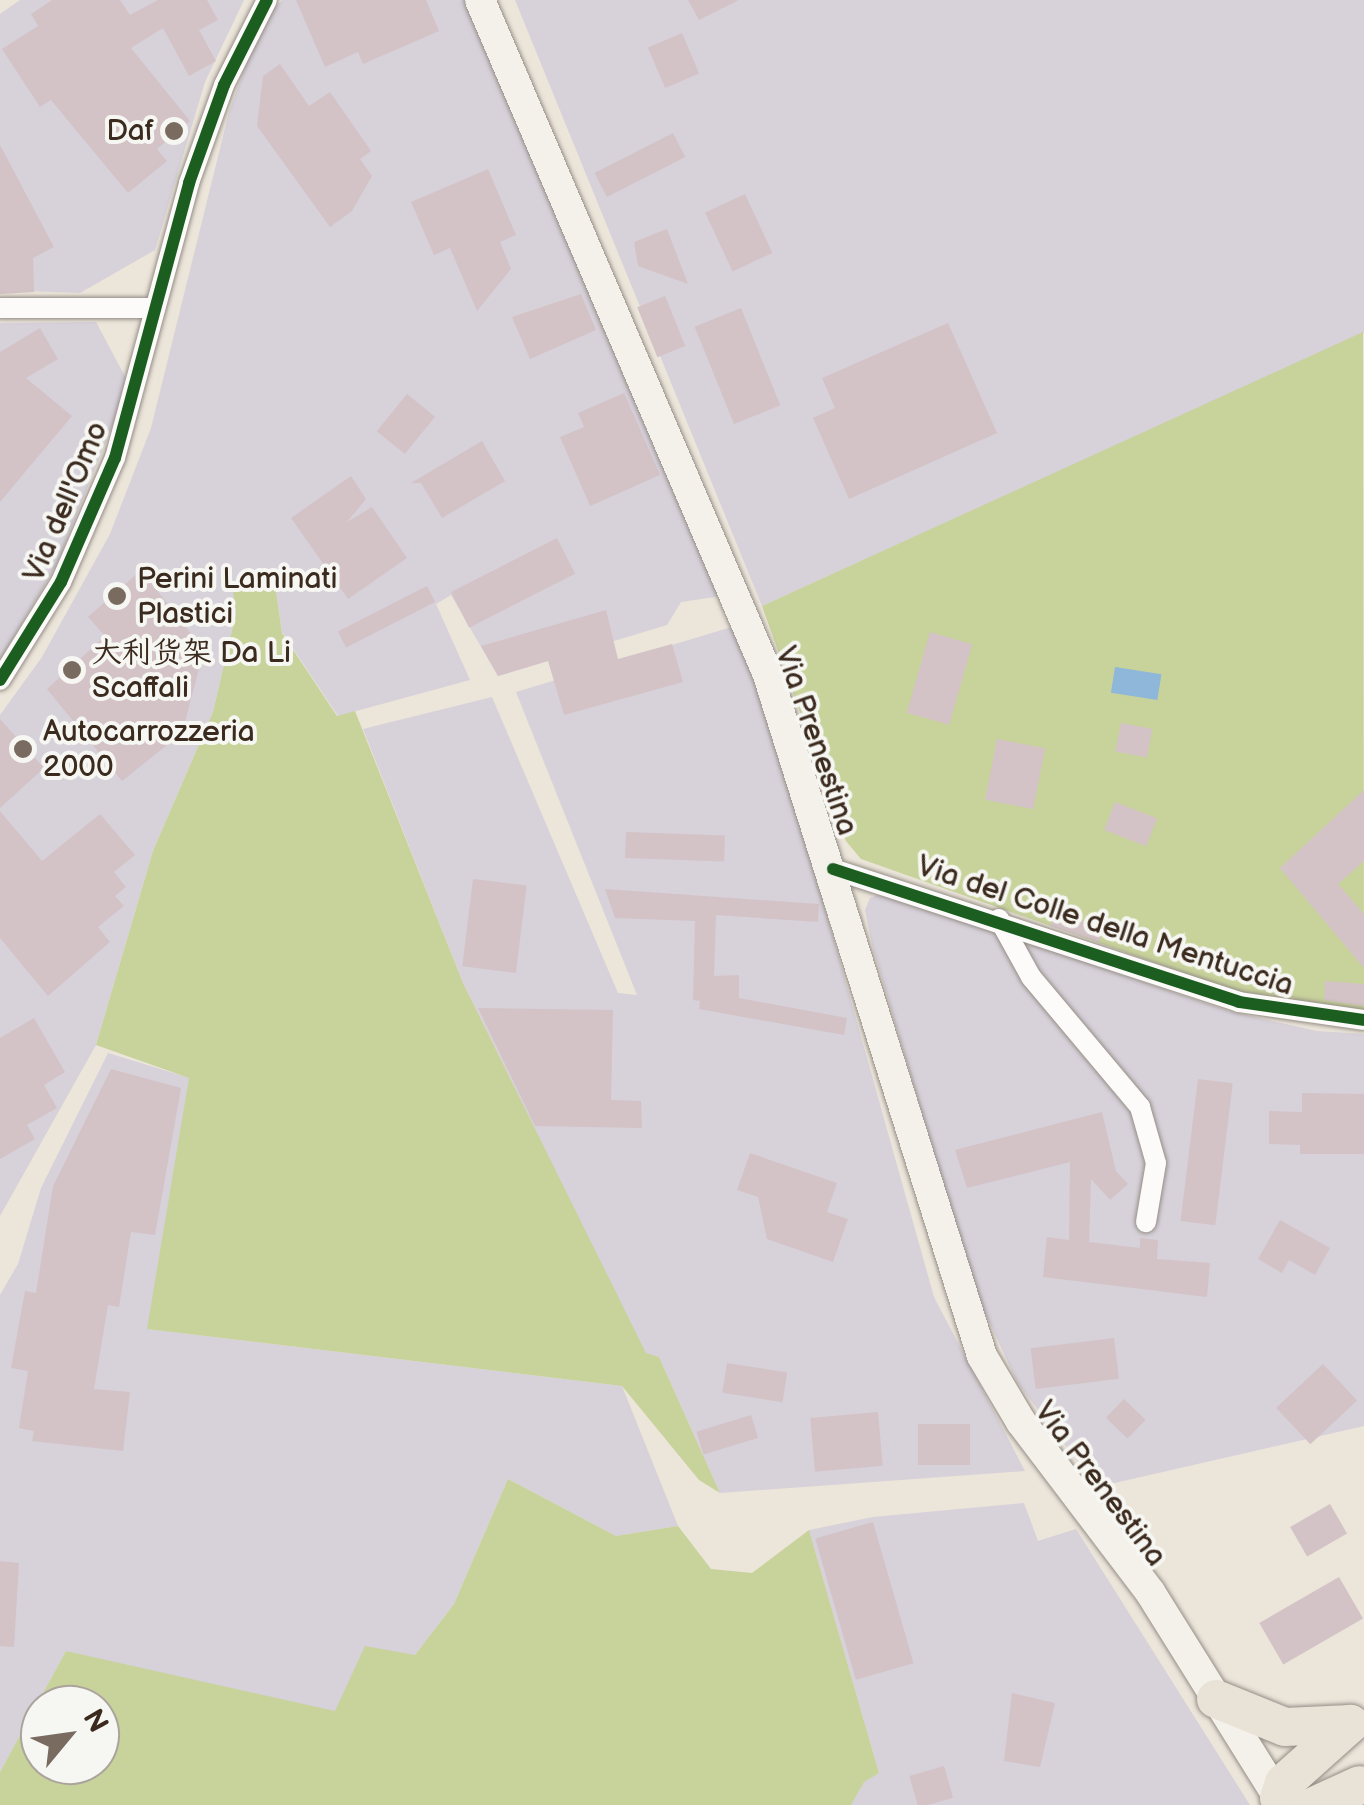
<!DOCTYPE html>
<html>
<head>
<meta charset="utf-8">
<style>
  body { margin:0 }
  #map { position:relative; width:1364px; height:1805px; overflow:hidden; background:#ece5da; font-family:"Balsamiq Sans","LXGW WenKai TC",sans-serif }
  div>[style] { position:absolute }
  .industrial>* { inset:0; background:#d7d1da }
  .green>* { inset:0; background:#c8d29b }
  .water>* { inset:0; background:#8eb7d9; transform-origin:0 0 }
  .building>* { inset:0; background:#d3c3c6; transform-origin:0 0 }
  .roads { filter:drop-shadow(0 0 2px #958e87) drop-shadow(0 0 2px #958e87) }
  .minor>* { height:20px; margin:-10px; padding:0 10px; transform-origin:10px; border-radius:10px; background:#fcfbf9 }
  .secondary>* { height:30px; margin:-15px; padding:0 15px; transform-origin:15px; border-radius:15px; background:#f4f1eb }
  .motorway>* { height:38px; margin:-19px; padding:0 19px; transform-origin:19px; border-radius:19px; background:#e9e2d7 }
  .cycleway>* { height:12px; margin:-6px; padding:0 6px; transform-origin:6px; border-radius:6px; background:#1b5e20 }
  .dots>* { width:28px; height:28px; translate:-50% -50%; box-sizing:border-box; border:5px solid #f6f6f2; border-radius:50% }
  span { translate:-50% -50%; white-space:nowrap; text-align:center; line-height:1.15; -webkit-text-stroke:8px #f6f6f2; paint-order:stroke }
  .poi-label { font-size:30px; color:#3b2a1e }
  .right { translate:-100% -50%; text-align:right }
  .left { translate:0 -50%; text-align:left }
  .street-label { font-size:30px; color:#3b2a1e }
  .north { position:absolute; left:20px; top:1685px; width:100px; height:100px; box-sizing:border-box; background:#f6f6f2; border:2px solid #aba49d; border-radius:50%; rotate:61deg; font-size:28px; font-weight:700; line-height:40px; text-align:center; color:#3b2a1e }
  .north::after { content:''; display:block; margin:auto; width:35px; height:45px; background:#796b60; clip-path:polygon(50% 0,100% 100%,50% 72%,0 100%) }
</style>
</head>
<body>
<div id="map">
  <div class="industrial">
    <div style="clip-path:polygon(20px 0,244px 0,205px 82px,155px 250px,80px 293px,0 290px,0 14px)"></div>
    <div style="clip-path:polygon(282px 0,465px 0,722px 596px,681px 602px,667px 625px,498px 676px,451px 595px,436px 604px,470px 680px,338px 716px,282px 632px,274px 577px,236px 613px,213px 712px,153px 851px,96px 1045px,0 1216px,0 715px,42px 657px,110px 534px,151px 428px,229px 112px,261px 23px)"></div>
    <div style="clip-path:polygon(515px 0,1364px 0,1364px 333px,762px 606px)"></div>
    <div style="clip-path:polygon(96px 322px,129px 384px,56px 566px,0 660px,0 323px)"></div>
    <div style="clip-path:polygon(735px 626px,800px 819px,934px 1297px,1025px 1471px,720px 1493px,659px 1357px,646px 1354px,463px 983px,363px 729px,492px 697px,618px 993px,637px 995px,516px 692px)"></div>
    <div style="clip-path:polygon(883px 893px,1228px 1011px,1317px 1031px,1364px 1034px,1364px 1426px,1097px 1487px,1017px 1382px,976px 1293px,872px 945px,865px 910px,870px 898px)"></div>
    <div style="clip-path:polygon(108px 1053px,190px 1078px,148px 1329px,622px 1386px,678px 1526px,616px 1536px,508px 1479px,454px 1604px,415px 1655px,332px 1719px,66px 1651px,0 1772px,0 1295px,18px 1264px,41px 1188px)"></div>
    <div style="clip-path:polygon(1024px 1503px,1038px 1541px,1076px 1529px,1250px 1805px,851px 1805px,864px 1781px,879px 1773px,809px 1530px,873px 1517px)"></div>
  </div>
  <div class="green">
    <div style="clip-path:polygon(1363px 332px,1364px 1010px,1235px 991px,861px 859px,846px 841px,762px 606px)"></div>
    <div style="clip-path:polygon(274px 577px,282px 633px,337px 716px,355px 711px,463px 983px,646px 1353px,659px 1357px,720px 1493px,699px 1480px,622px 1386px,147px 1329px,189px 1078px,96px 1045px,153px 851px,213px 712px,236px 613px,232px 584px)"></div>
    <div style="clip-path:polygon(evenodd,508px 1479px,616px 1536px,678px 1526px,711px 1569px,752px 1573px,809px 1530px,879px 1773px,864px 1782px,851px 1805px,0 1805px,0 1772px,66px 1651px,335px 1711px,365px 1646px,415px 1655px,454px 1604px,508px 1479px,40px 1705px,100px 1705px,100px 1765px,40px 1765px,40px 1705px)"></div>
  </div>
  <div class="water">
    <div style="left:1115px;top:667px;width:47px;height:26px;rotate:9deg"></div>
  </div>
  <div class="building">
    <div style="clip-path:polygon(52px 0,120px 0,130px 15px,158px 0,207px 0,218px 20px,199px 30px,216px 61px,189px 76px,163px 28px,131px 48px,190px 121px,157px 149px,167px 161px,128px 193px,51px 100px,40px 107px,2px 49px,38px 26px,31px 14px)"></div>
    <div style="clip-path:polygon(296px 0,426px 0,439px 31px,363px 64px,358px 52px,325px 67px)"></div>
    <div style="clip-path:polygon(688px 0,739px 0,699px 20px)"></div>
    <div style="left:682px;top:33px;width:44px;height:37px;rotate:67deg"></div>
    <div style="clip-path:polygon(280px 64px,309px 106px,330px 92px,371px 151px,360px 159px,372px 176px,352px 211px,330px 227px,257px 126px,263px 76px)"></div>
    <div style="left:673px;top:133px;width:27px;height:88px;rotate:63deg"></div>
    <div style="clip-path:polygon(0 145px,54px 247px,33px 258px,34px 292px,0 294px)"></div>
    <div style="clip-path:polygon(488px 169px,516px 235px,500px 242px,511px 269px,477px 311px,450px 248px,434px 255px,411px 202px)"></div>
    <div style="left:745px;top:194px;width:65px;height:44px;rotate:65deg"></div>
    <div style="clip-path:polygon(667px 229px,688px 284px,638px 266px,634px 242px)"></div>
    <div style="clip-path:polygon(581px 294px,596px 330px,530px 359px,512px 317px)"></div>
    <div style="left:665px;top:296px;width:54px;height:30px;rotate:68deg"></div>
    <div style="left:741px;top:308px;width:105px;height:50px;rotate:68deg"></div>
    <div style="clip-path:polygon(948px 323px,997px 433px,849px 499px,813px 418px,835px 408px,822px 378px)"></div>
    <div style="clip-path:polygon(40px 328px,58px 359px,26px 378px,72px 416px,0 502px,0 352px)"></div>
    <div style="clip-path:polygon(624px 393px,660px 475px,590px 506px,560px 437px,584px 427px,578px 413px)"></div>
    <div style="left:407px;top:394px;width:36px;height:48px;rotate:39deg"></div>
    <div style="clip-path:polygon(482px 441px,505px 481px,442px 518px,421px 483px,411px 483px)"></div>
    <div style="clip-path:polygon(351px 476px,366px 499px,347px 522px,372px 507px,407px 558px,348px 599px,291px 518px)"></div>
    <div style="left:557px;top:538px;width:40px;height:119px;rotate:63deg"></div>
    <div style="clip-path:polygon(141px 570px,204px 650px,182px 733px,122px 781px,47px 689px,105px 636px,88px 617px)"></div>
    <div style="left:427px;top:586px;width:18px;height:100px;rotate:63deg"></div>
    <div style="clip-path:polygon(606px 610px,618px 659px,672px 644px,683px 682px,564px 715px,548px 661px,498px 676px,481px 646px)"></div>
    <div style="left:930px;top:632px;width:44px;height:84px;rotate:16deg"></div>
    <div style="clip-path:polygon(0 719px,44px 768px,0 808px)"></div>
    <div style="left:1121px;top:723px;width:32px;height:29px;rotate:11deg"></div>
    <div style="left:997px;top:739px;width:49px;height:62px;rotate:11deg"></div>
    <div style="clip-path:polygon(1364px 790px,1364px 861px,1338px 884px,1364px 914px,1364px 968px,1280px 868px)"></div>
    <div style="left:1115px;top:802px;width:45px;height:30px;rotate:21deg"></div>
    <div style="clip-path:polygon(0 811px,42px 861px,100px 814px,135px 855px,114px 872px,126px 887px,115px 896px,124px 906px,98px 927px,110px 942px,48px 996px,0 938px)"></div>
    <div style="left:626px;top:832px;width:99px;height:26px;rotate:2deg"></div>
    <div style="left:473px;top:879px;width:54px;height:88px;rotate:7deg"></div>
    <div style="clip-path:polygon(605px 889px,819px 904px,818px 922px,716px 915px,714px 976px,739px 975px,739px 998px,847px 1018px,844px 1035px,699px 1009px,700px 1001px,693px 1000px,695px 921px,615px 918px)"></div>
    <div style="clip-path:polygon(1056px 911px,1104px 929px,1099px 942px,1050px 926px)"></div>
    <div style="clip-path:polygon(1325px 981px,1364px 984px,1364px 1006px,1324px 1000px)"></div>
    <div style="clip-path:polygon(478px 1008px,613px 1010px,611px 1100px,641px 1101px,642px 1128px,535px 1126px)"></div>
    <div style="clip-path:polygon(34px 1018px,65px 1072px,44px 1085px,57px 1108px,27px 1125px,35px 1139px,0 1159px,0 1038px)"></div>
    <div style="clip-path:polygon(111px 1069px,181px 1088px,155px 1235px,131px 1232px,119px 1307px,108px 1305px,94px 1389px,130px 1392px,123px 1451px,32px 1441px,34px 1431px,19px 1428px,28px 1371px,11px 1368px,25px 1291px,36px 1293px,53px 1186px)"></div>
    <div style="left:1198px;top:1079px;width:35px;height:143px;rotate:7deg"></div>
    <div style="clip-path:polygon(1302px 1093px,1364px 1094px,1364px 1154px,1300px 1154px,1300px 1145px,1269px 1144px,1269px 1111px,1302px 1112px)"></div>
    <div style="clip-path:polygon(1102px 1112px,1116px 1171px,1128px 1184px,1110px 1200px,1091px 1179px,1089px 1242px,1140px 1248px,1140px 1238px,1158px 1240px,1157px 1259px,1210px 1263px,1207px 1297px,1043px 1277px,1047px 1237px,1069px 1240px,1070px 1162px,967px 1188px,955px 1150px)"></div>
    <div style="clip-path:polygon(750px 1153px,837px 1183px,827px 1212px,848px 1219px,833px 1262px,767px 1239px,758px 1197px,737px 1190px)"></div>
    <div style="clip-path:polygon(1280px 1220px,1330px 1248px,1315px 1275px,1289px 1260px,1282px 1273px,1258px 1259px)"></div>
    <div style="left:1114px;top:1338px;width:41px;height:84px;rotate:83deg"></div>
    <div style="left:727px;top:1363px;width:61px;height:30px;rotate:9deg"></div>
    <div style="left:1323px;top:1364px;width:50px;height:64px;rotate:47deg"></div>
    <div style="left:1124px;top:1399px;width:30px;height:26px;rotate:44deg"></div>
    <div style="left:878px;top:1412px;width:54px;height:68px;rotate:85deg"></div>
    <div style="left:751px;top:1415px;width:24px;height:57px;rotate:73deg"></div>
    <div style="left:970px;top:1424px;width:41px;height:52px;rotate:90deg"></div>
    <div style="left:1330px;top:1504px;width:34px;height:46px;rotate:60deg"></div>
    <div style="left:873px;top:1522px;width:147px;height:60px;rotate:74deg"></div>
    <div style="clip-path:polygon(0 1561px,19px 1563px,14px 1647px,0 1646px)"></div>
    <div style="left:1339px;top:1577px;width:48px;height:92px;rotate:60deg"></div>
    <div style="clip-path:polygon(1012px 1693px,1055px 1703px,1040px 1767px,1004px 1761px)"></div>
    <div style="left:944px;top:1766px;width:33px;height:36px;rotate:74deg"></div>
  </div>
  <div class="roads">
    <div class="minor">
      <div style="left:0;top:308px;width:155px"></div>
      <div style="left:0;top:680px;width:115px;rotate:-58.1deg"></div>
      <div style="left:61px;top:582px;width:135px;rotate:-66.5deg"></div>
      <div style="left:115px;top:458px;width:285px;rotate:-74.9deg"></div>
      <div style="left:189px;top:183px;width:104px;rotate:-70.3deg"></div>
      <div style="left:224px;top:85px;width:95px;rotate:-63.2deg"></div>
      <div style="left:833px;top:869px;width:427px;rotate:18.1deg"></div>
      <div style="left:1239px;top:1002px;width:126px;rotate:8.2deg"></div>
      <div style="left:999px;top:919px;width:66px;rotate:61.1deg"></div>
      <div style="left:1031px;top:977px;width:170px;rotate:50deg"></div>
      <div style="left:1140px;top:1107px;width:58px;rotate:74.1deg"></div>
      <div style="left:1156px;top:1163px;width:60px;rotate:99.6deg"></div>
    </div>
    <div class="secondary">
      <div style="left:480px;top:0;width:734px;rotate:66.89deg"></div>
      <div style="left:768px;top:675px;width:714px;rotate:72.55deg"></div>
      <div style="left:982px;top:1356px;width:77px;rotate:59.4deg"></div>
      <div style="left:1021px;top:1422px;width:213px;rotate:52.8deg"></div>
      <div style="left:1150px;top:1592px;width:251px;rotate:58deg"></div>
    </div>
    <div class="motorway">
      <div style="left:1216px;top:1699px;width:74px;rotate:22.1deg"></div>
      <div style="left:1285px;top:1727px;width:65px;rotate:-2.6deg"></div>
      <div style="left:1295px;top:1805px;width:17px;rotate:-156deg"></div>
      <div style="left:1279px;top:1798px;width:16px;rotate:-72deg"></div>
      <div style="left:1284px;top:1783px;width:89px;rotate:-41.8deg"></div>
      <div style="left:1316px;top:1805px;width:48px;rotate:-24.4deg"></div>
    </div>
  </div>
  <div class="cycleway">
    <div style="left:0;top:680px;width:115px;rotate:-58.1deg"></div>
    <div style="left:61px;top:582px;width:135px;rotate:-66.5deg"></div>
    <div style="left:115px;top:458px;width:285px;rotate:-74.9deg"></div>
    <div style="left:189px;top:183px;width:104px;rotate:-70.3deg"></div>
    <div style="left:224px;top:85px;width:95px;rotate:-63.2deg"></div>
    <div style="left:833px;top:869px;width:427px;rotate:18.1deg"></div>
    <div style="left:1239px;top:1002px;width:126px;rotate:8.2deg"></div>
  </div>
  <div class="dots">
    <div style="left:174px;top:131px;background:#796b60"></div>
    <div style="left:117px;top:596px;background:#796b60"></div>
    <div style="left:72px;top:670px;background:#796b60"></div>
    <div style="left:23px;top:749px;background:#796b60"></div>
  </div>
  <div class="poi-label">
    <span class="right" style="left:154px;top:131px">Daf</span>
    <span class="left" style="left:137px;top:596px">Perini Laminati<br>Plastici</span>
    <span class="left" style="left:92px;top:670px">大利货架 Da Li<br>Scaffali</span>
    <span class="left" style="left:43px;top:749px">Autocarrozzeria<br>2000</span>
  </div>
  <div class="street-label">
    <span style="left:66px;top:502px;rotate:-67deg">Via dell'Omo</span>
    <span style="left:816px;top:741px;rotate:71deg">Via Prenestina</span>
    <span style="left:1105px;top:926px;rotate:18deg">Via del Colle della Mentuccia</span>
    <span style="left:1100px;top:1484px;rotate:53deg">Via Prenestina</span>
  </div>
  <div class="north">N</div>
</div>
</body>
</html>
